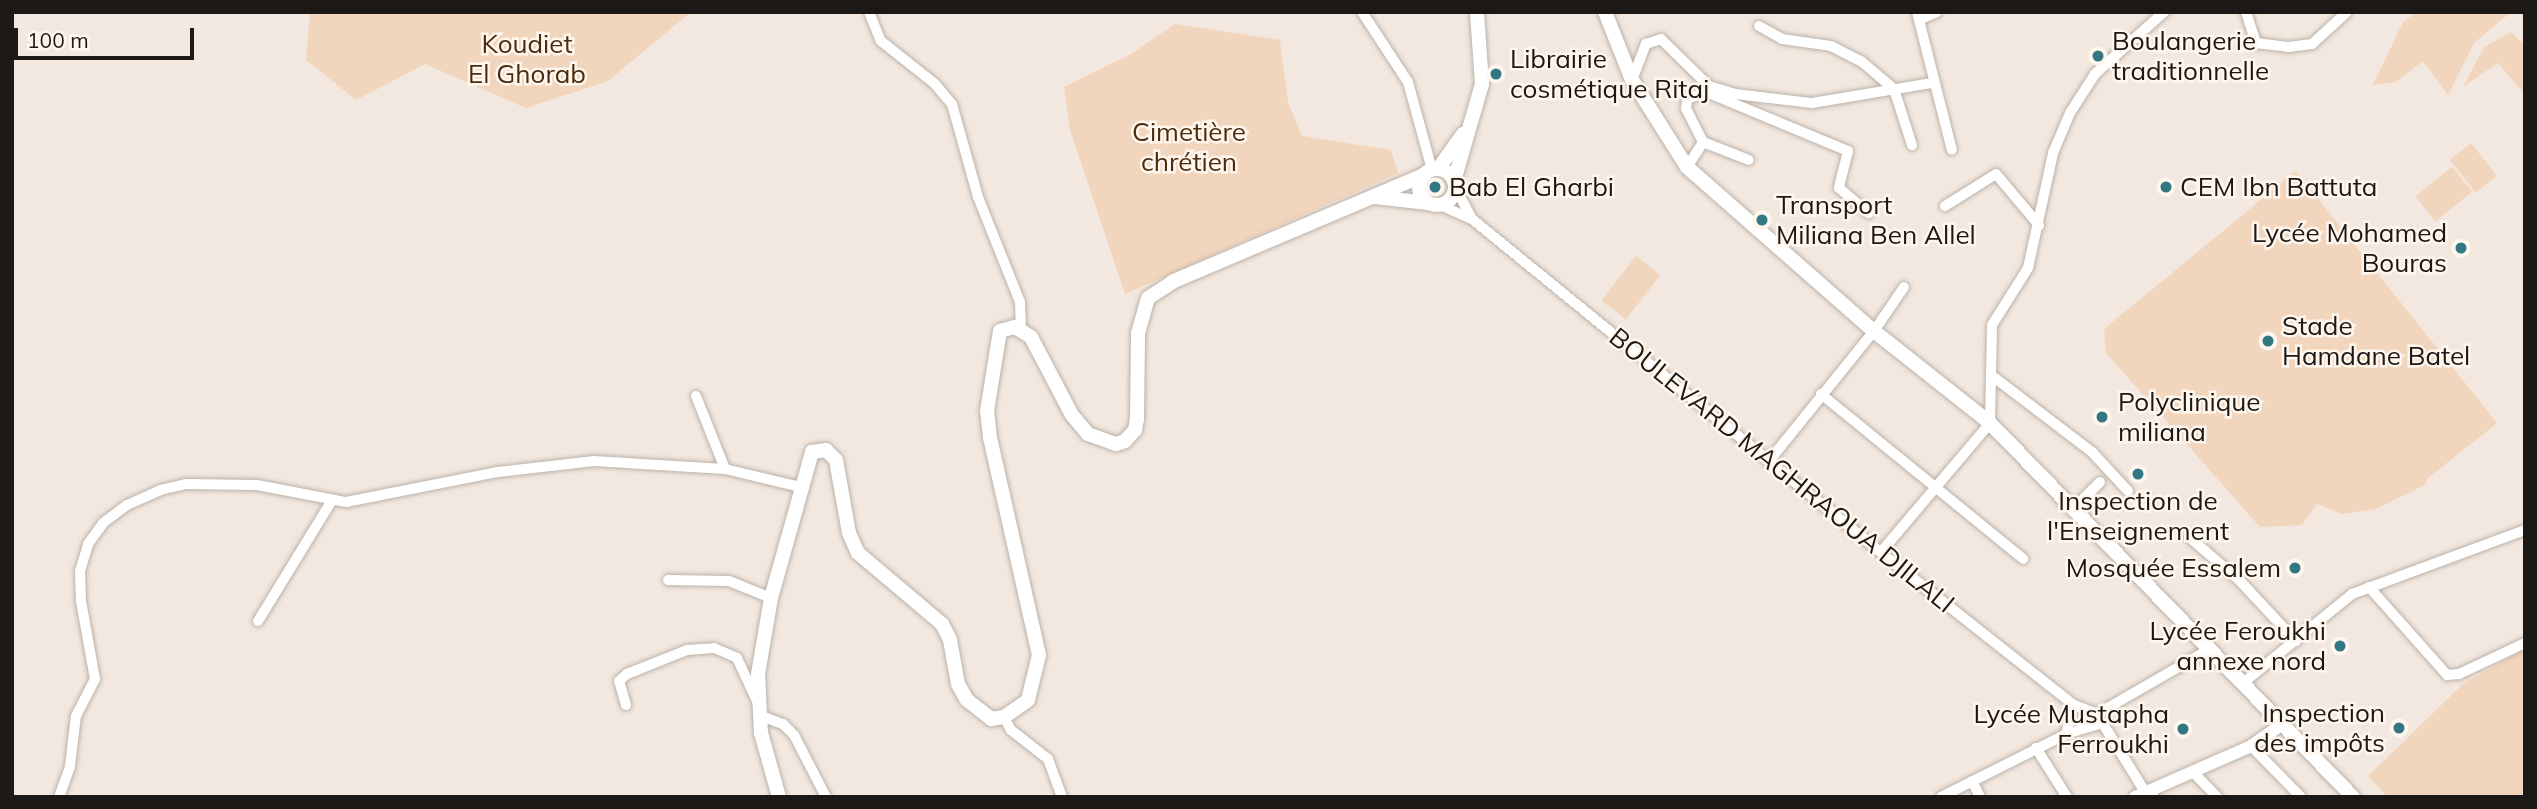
<!DOCTYPE html>
<html>
<head>
<meta charset="utf-8">
<style>
  body { margin:0 }
  #map { position:relative; width:2537px; height:809px; overflow:hidden; background:#f3e8df; font-family:Mulish,sans-serif }
  div>[style] { position:absolute }
  .green>* { inset:0; background:#f2d5bd; transform-origin:0 0 }
  .roads { filter:drop-shadow(0 0 2px #bcb2a9) drop-shadow(0 0 2px #bcb2a9) }
  .minor>* { height:10px; margin:-5px; padding:0 5px; transform-origin:5px; border-radius:5px; background:#fff }
  .tertiary>* { height:12px; margin:-6px; padding:0 6px; transform-origin:6px; border-radius:6px; background:#fff }
  .secondary>* { height:14px; margin:-7px; padding:0 7px; transform-origin:7px; border-radius:7px; background:#fff }
  .secondary>.ring { margin:-7px; padding:0; box-sizing:content-box; background:none; border:14px solid #fff; border-radius:50% }
  .dots>* { width:19px; height:19px; translate:-50% -50%; box-sizing:border-box; border:4px solid #fff6ee; border-radius:50% }
  span { translate:-50% -50%; white-space:nowrap; text-align:center; line-height:1.15; -webkit-text-stroke:5px #fff6ee; paint-order:stroke }
  .poi-label { font-size:26px; color:#1c1815 }
  .left { translate:0 -50%; text-align:left }
  .right { translate:-100% -50%; text-align:right }
  .park-label { font-size:26px; color:#4b2c0e }
  .street-label { font-size:26px; color:#1c1815 }
  .frame { position:absolute; inset:0; border:14px solid #1c1815; pointer-events:none }
  .scale { position:absolute; left:14px; top:28px; width:180px; height:32px; box-sizing:border-box; border:4px solid #1c1815; border-top:0; padding-left:9px; font-size:21px; line-height:24px; white-space:nowrap; color:#1c1815; -webkit-text-stroke:5px #fff6ee; paint-order:stroke }
</style>
</head>
<body>
<div id="map">
  <div class="green">
    <div style="clip-path:polygon(310px 12px,691px 12px,608px 81px,526px 108px,425px 64px,356px 100px,306px 60px)"></div>
    <div style="clip-path:polygon(2417px 12px,2511px 12px,2474px 43px,2448px 95px,2423px 61px,2396px 82px,2373px 85px,2403px 22px)"></div>
    <div style="clip-path:polygon(1175px 24px,1280px 40px,1288px 102px,1302px 136px,1391px 150px,1398px 173px,1125px 294px,1070px 130px,1064px 87px,1131px 54px)"></div>
    <div style="clip-path:polygon(2511px 32px,2525px 46px,2525px 95px,2498px 63px,2463px 87px,2484px 47px)"></div>
    <div style="left:2471px;top:143px;width:42px;height:27px;rotate:52deg"></div>
    <div style="left:2452px;top:167px;width:32px;height:47px;rotate:51deg"></div>
    <div style="clip-path:polygon(2296px 171px,2497px 423px,2428px 478px,2425px 485px,2376px 509px,2342px 514px,2317px 504px,2302px 525px,2260px 527px,2106px 353px,2104px 329px)"></div>
    <div style="left:1636px;top:256px;width:31px;height:56px;rotate:38deg"></div>
    <div style="clip-path:polygon(2525px 649px,2525px 797px,2388px 797px,2368px 776px,2463px 684px)"></div>
  </div>
  <div class="roads">
    <div class="minor">
      <div style="left:869px;top:12px;width:31px;rotate:68deg"></div>
      <div style="left:881px;top:41px;width:69px;rotate:38.5deg"></div>
      <div style="left:935px;top:84px;width:26px;rotate:50deg"></div>
      <div style="left:952px;top:104px;width:97px;rotate:74.4deg"></div>
      <div style="left:978px;top:197px;width:113px;rotate:68.2deg"></div>
      <div style="left:1020px;top:302px;width:28px;rotate:88deg"></div>
      <div style="left:1362px;top:12px;width:84px;rotate:56.7deg"></div>
      <div style="left:1408px;top:82px;width:91px;rotate:74.7deg"></div>
      <div style="left:1917px;top:12px;width:142px;rotate:75.8deg"></div>
      <div style="left:2246px;top:12px;width:33px;rotate:72deg"></div>
      <div style="left:2256px;top:43px;width:32px;rotate:7deg"></div>
      <div style="left:2288px;top:47px;width:24px;rotate:-7deg"></div>
      <div style="left:2312px;top:44px;width:47px;rotate:-42.4deg"></div>
      <div style="left:1920px;top:19px;width:18px;rotate:-22deg"></div>
      <div style="left:1759px;top:26px;width:26px;rotate:29deg"></div>
      <div style="left:1782px;top:39px;width:49px;rotate:8.1deg"></div>
      <div style="left:1831px;top:46px;width:34px;rotate:27deg"></div>
      <div style="left:1861px;top:61px;width:43px;rotate:40.3deg"></div>
      <div style="left:1894px;top:89px;width:59px;rotate:72.2deg"></div>
      <div style="left:1632px;top:80px;width:39px;rotate:-69deg"></div>
      <div style="left:1646px;top:44px;width:16px;rotate:-18deg"></div>
      <div style="left:1661px;top:39px;width:67px;rotate:44.4deg"></div>
      <div style="left:1709px;top:86px;width:27px;rotate:17deg"></div>
      <div style="left:1735px;top:94px;width:78px;rotate:6.7deg"></div>
      <div style="left:1812px;top:103px;width:122px;rotate:-9.5deg"></div>
      <div style="left:1703px;top:142px;width:49px;rotate:21.4deg"></div>
      <div style="left:1687px;top:167px;width:30px;rotate:-57deg"></div>
      <div style="left:1703px;top:142px;width:37px;rotate:-117deg"></div>
      <div style="left:1686px;top:109px;width:10px;rotate:-84deg"></div>
      <div style="left:1687px;top:99px;width:20px;rotate:-20deg"></div>
      <div style="left:1706px;top:92px;width:154px;rotate:22.6deg"></div>
      <div style="left:1848px;top:151px;width:38px;rotate:104deg"></div>
      <div style="left:1839px;top:188px;width:39px;rotate:40deg"></div>
      <div style="left:1455px;top:187px;width:36px;rotate:62deg"></div>
      <div style="left:1440px;top:205px;width:35px;rotate:24deg"></div>
      <div style="left:1472px;top:219px;width:544px;rotate:39.19deg"></div>
      <div style="left:1894px;top:563px;width:229px;rotate:38.3deg"></div>
      <div style="left:2074px;top:705px;width:25px;rotate:21deg"></div>
      <div style="left:1945px;top:206px;width:60px;rotate:-32.1deg"></div>
      <div style="left:1996px;top:174px;width:67px;rotate:49.9deg"></div>
      <div style="left:1991px;top:375px;width:127px;rotate:37.3deg"></div>
      <div style="left:2092px;top:452px;width:53px;rotate:47.3deg"></div>
      <div style="left:1821px;top:394px;width:261px;rotate:39.2deg"></div>
      <div style="left:696px;top:396px;width:79px;rotate:68.3deg"></div>
      <div style="left:1769px;top:461px;width:167px;rotate:-51.1deg"></div>
      <div style="left:1874px;top:331px;width:53px;rotate:-55.7deg"></div>
      <div style="left:2073px;top:509px;width:38px;rotate:-45deg"></div>
      <div style="left:2189px;top:537px;width:67px;rotate:40.8deg"></div>
      <div style="left:2240px;top:581px;width:82px;rotate:47deg"></div>
      <div style="left:1881px;top:552px;width:169px;rotate:-49.8deg"></div>
      <div style="left:1990px;top:423px;width:98px;rotate:-88.8deg"></div>
      <div style="left:1992px;top:325px;width:67px;rotate:-57.7deg"></div>
      <div style="left:2028px;top:268px;width:118px;rotate:-77.7deg"></div>
      <div style="left:2053px;top:153px;width:43px;rotate:-67deg"></div>
      <div style="left:2070px;top:113px;width:46px;rotate:-57.3deg"></div>
      <div style="left:2095px;top:74px;width:93px;rotate:-41.9deg"></div>
      <div style="left:668px;top:580px;width:61px;rotate:0.9deg"></div>
      <div style="left:729px;top:581px;width:45px;rotate:22deg"></div>
      <div style="left:2369px;top:587px;width:118px;rotate:48.4deg"></div>
      <div style="left:2447px;top:675px;width:12px;rotate:-5deg"></div>
      <div style="left:2459px;top:674px;width:73px;rotate:-25.2deg"></div>
      <div style="left:258px;top:621px;width:140px;rotate:-58.5deg"></div>
      <div style="left:2243px;top:683px;width:141px;rotate:-39.2deg"></div>
      <div style="left:2352px;top:594px;width:184px;rotate:-20.3deg"></div>
      <div style="left:626px;top:705px;width:25px;rotate:-106deg"></div>
      <div style="left:619px;top:681px;width:11px;rotate:-41deg"></div>
      <div style="left:627px;top:674px;width:65px;rotate:-21.8deg"></div>
      <div style="left:687px;top:650px;width:27px;rotate:-4deg"></div>
      <div style="left:714px;top:648px;width:25px;rotate:23deg"></div>
      <div style="left:737px;top:658px;width:47px;rotate:65.1deg"></div>
      <div style="left:2097px;top:714px;width:130px;rotate:-29.9deg"></div>
      <div style="left:759px;top:715px;width:26px;rotate:21deg"></div>
      <div style="left:783px;top:724px;width:16px;rotate:45deg"></div>
      <div style="left:794px;top:735px;width:70px;rotate:62.7deg"></div>
      <div style="left:1004px;top:717px;width:15px;rotate:62deg"></div>
      <div style="left:1011px;top:730px;width:47px;rotate:38.1deg"></div>
      <div style="left:1048px;top:759px;width:40px;rotate:69.8deg"></div>
      <div style="left:2100px;top:719px;width:86px;rotate:58.3deg"></div>
      <div style="left:2145px;top:792px;width:10px;rotate:29deg"></div>
      <div style="left:2066px;top:734px;width:30px;rotate:-75deg"></div>
      <div style="left:2251px;top:746px;width:71px;rotate:45.6deg"></div>
      <div style="left:2036px;top:748px;width:58px;rotate:57.7deg"></div>
      <div style="left:2193px;top:772px;width:35px;rotate:46deg"></div>
      <div style="left:1972px;top:781px;width:18px;rotate:63deg"></div>
      <div style="left:59px;top:797px;width:33px;rotate:-70deg"></div>
      <div style="left:70px;top:766px;width:50px;rotate:-83.2deg"></div>
      <div style="left:76px;top:716px;width:42px;rotate:-62.8deg"></div>
      <div style="left:95px;top:679px;width:79px;rotate:-100.2deg"></div>
      <div style="left:81px;top:601px;width:30px;rotate:-92deg"></div>
      <div style="left:80px;top:571px;width:28px;rotate:-73deg"></div>
      <div style="left:88px;top:544px;width:26px;rotate:-54deg"></div>
      <div style="left:103px;top:523px;width:30px;rotate:-37deg"></div>
      <div style="left:127px;top:505px;width:36px;rotate:-24deg"></div>
      <div style="left:160px;top:490px;width:27px;rotate:-13deg"></div>
      <div style="left:186px;top:484px;width:71px;rotate:0.8deg"></div>
      <div style="left:257px;top:485px;width:91px;rotate:10.8deg"></div>
      <div style="left:346px;top:502px;width:155px;rotate:-11.2deg"></div>
      <div style="left:498px;top:472px;width:97px;rotate:-6.5deg"></div>
      <div style="left:594px;top:461px;width:131px;rotate:3.5deg"></div>
      <div style="left:725px;top:469px;width:77px;rotate:13.5deg"></div>
      <div style="left:1941px;top:797px;width:140px;rotate:-26.7deg"></div>
      <div style="left:2066px;top:734px;width:38px;rotate:-17deg"></div>
    </div>
    <div class="tertiary">
      <div style="left:2135px;top:797px;width:127px;rotate:-23.7deg"></div>
      <div style="left:2251px;top:746px;width:39px;rotate:-35deg"></div>
    </div>
    <div class="secondary">
      <div style="left:1605px;top:12px;width:73px;rotate:68.3deg"></div>
      <div style="left:1632px;top:80px;width:103px;rotate:57.7deg"></div>
      <div style="left:1687px;top:167px;width:249px;rotate:41.3deg"></div>
      <div style="left:1874px;top:331px;width:148px;rotate:38.4deg"></div>
      <div style="left:1990px;top:423px;width:521px;rotate:45.86deg"></div>
      <div style="left:1438px;top:169px;width:43px;rotate:-54.5deg"></div>
      <div class="ring" style="left:1419px;top:169px;width:22px;height:22px"></div>
      <div style="left:1454px;top:181px;width:101px;rotate:-73.9deg"></div>
      <div style="left:1482px;top:84px;width:72px;rotate:-94deg"></div>
      <div style="left:1375px;top:197px;width:53px;rotate:6.5deg"></div>
      <div style="left:779px;top:797px;width:66px;rotate:-105.7deg"></div>
      <div style="left:761px;top:733px;width:59px;rotate:-92.9deg"></div>
      <div style="left:758px;top:674px;width:77px;rotate:-80.3deg"></div>
      <div style="left:771px;top:598px;width:152px;rotate:-74.3deg"></div>
      <div style="left:812px;top:452px;width:14px;rotate:-8deg"></div>
      <div style="left:826px;top:450px;width:14px;rotate:45deg"></div>
      <div style="left:836px;top:460px;width:74px;rotate:79.9deg"></div>
      <div style="left:849px;top:533px;width:22px;rotate:66deg"></div>
      <div style="left:858px;top:553px;width:110px;rotate:40.2deg"></div>
      <div style="left:942px;top:624px;width:18px;rotate:63deg"></div>
      <div style="left:950px;top:640px;width:45px;rotate:79.7deg"></div>
      <div style="left:958px;top:684px;width:18px;rotate:61deg"></div>
      <div style="left:967px;top:700px;width:31px;rotate:38deg"></div>
      <div style="left:991px;top:719px;width:13px;rotate:-9deg"></div>
      <div style="left:1004px;top:717px;width:29px;rotate:-35deg"></div>
      <div style="left:1028px;top:700px;width:46px;rotate:-76.3deg"></div>
      <div style="left:1039px;top:655px;width:222px;rotate:-102.7deg"></div>
      <div style="left:990px;top:438px;width:27px;rotate:-96deg"></div>
      <div style="left:987px;top:411px;width:81px;rotate:-80.8deg"></div>
      <div style="left:1000px;top:331px;width:16px;rotate:-15deg"></div>
      <div style="left:1015px;top:327px;width:19px;rotate:32deg"></div>
      <div style="left:1031px;top:337px;width:88px;rotate:62.3deg"></div>
      <div style="left:1072px;top:415px;width:25px;rotate:50deg"></div>
      <div style="left:1088px;top:434px;width:30px;rotate:20deg"></div>
      <div style="left:1116px;top:444px;width:9px;rotate:-18deg"></div>
      <div style="left:1125px;top:441px;width:15px;rotate:-48deg"></div>
      <div style="left:1135px;top:430px;width:11px;rotate:-80deg"></div>
      <div style="left:1137px;top:419px;width:86px;rotate:-89.3deg"></div>
      <div style="left:1138px;top:333px;width:36px;rotate:-74deg"></div>
      <div style="left:1148px;top:298px;width:31px;rotate:-33deg"></div>
      <div style="left:1174px;top:281px;width:272px;rotate:-23deg"></div>
    </div>
  </div>
  <div class="dots">
    <div style="left:2098px;top:56px;background:#317784"></div>
    <div style="left:1496px;top:74px;background:#317784"></div>
    <div style="left:1435px;top:187px;background:#317784"></div>
    <div style="left:2166px;top:187px;background:#317784"></div>
    <div style="left:1762px;top:220px;background:#317784"></div>
    <div style="left:2461px;top:248px;background:#317784"></div>
    <div style="left:2268px;top:341px;background:#317784"></div>
    <div style="left:2102px;top:417px;background:#317784"></div>
    <div style="left:2138px;top:474px;background:#317784"></div>
    <div style="left:2295px;top:568px;background:#317784"></div>
    <div style="left:2340px;top:646px;background:#317784"></div>
    <div style="left:2399px;top:728px;background:#317784"></div>
    <div style="left:2183px;top:729px;background:#317784"></div>
  </div>
  <div class="poi-label">
    <span class="left" style="left:2112px;top:56px">Boulangerie<br>traditionnelle</span>
    <span class="left" style="left:1510px;top:74px">Librairie<br>cosmétique Ritaj</span>
    <span class="left" style="left:1449px;top:187px">Bab El Gharbi</span>
    <span class="left" style="left:2180px;top:187px">CEM Ibn Battuta</span>
    <span class="left" style="left:1776px;top:220px">Transport<br>Miliana Ben Allel</span>
    <span class="right" style="left:2447px;top:248px">Lycée Mohamed<br>Bouras</span>
    <span class="left" style="left:2282px;top:341px">Stade<br>Hamdane Batel</span>
    <span class="left" style="left:2118px;top:417px">Polyclinique<br>miliana</span>
    <span style="left:2138px;top:516px">Inspection de<br>l'Enseignement</span>
    <span class="right" style="left:2281px;top:568px">Mosquée Essalem</span>
    <span class="right" style="left:2326px;top:646px">Lycée Feroukhi<br>annexe nord</span>
    <span class="right" style="left:2385px;top:728px">Inspection<br>des impôts</span>
    <span class="right" style="left:2169px;top:729px">Lycée Mustapha<br>Ferroukhi</span>
  </div>
  <div class="park-label">
    <span style="left:527px;top:59px">Koudiet<br>El Ghorab</span>
    <span style="left:1189px;top:147px">Cimetière<br>chrétien</span>
  </div>
  <div class="street-label">
    <span style="left:1782px;top:470px;rotate:39deg">BOULEVARD MAGHRAOUA DJILALI</span>
  </div>
  <div class="frame"></div>
  <div class="scale">100 m</div>
</div>
</body>
</html>
